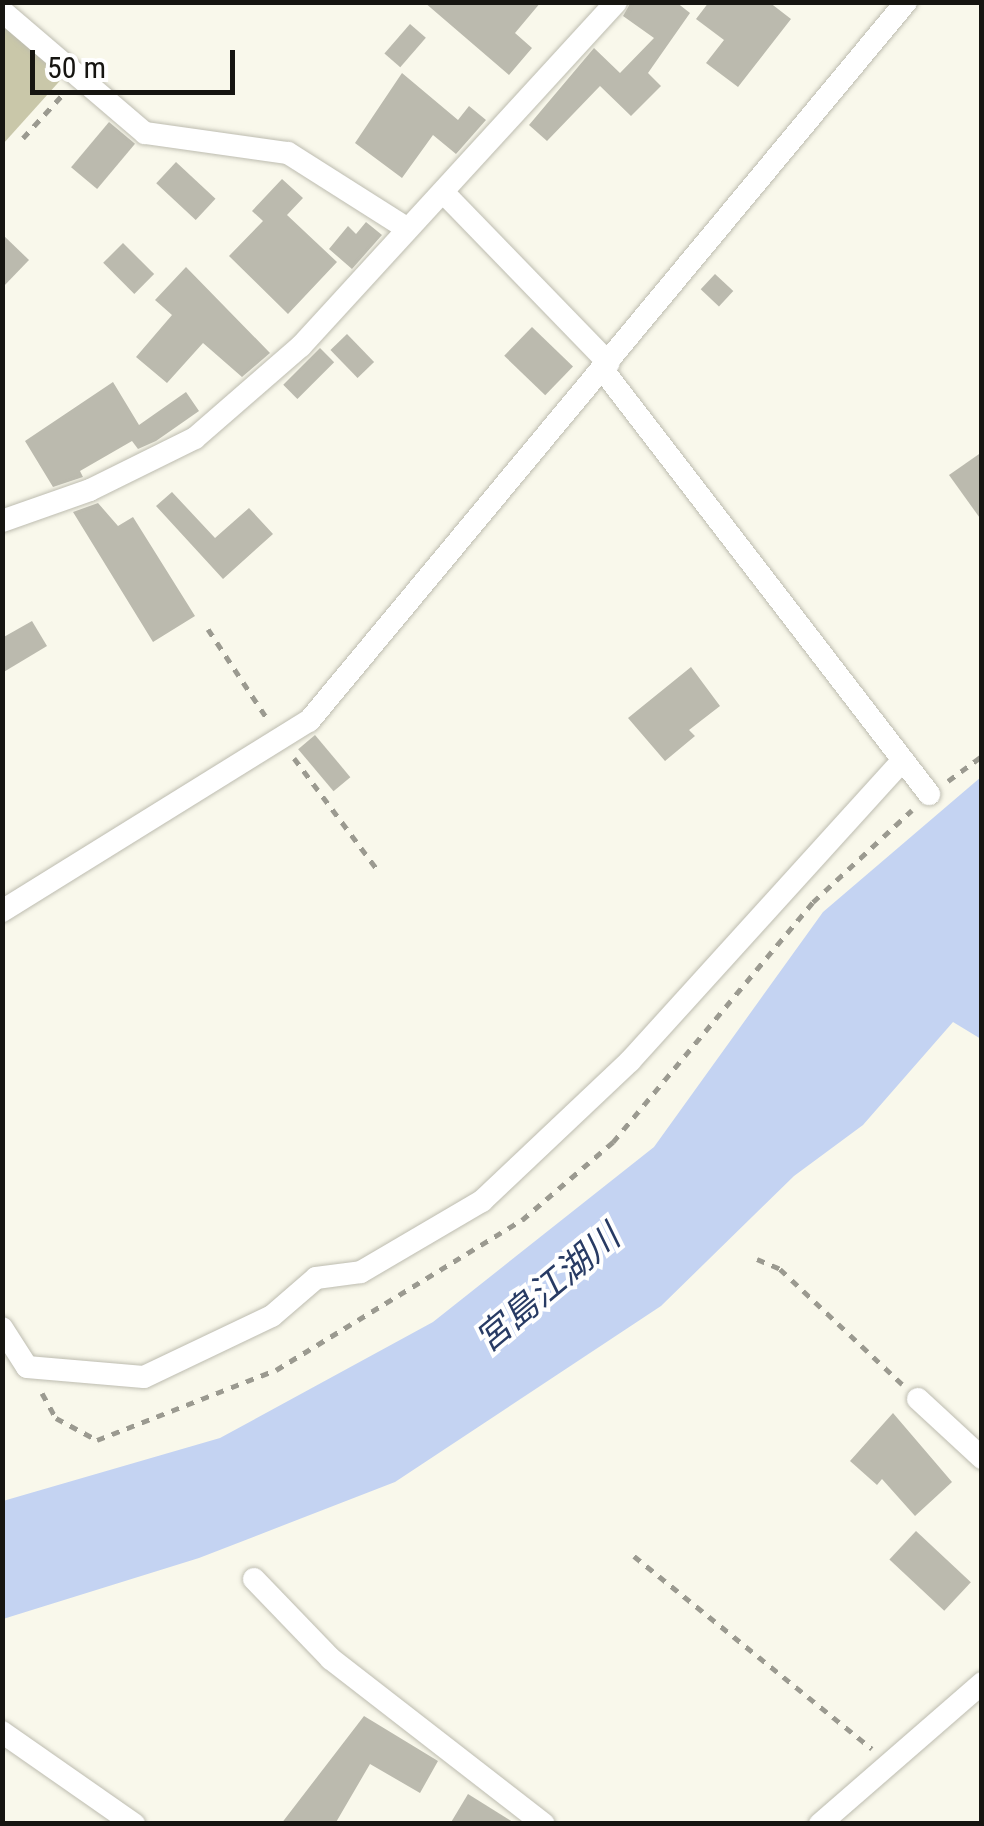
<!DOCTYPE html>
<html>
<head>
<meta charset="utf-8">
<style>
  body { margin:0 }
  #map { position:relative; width:984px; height:1826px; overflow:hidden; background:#f9f8eb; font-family:"Roboto Condensed","Noto Sans JP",sans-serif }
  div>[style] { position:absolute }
  .green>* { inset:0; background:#c9c7a9 }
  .water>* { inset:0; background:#c4d3f2 }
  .building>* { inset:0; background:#bbbaae; transform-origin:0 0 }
  .path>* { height:5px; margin-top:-2.5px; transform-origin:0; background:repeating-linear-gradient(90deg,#9b9a90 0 8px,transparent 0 16px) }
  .roads { filter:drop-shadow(0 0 2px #bdbcb0) drop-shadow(0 0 2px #bdbcb0) }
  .street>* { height:22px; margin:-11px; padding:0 11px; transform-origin:11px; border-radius:11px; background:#fff }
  span { translate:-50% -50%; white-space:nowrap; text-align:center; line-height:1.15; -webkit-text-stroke:8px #fff; paint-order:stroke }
  .water-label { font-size:35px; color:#283b64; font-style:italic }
  .frame { position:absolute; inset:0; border:5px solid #161511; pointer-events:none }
  .scale { position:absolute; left:30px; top:50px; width:205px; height:45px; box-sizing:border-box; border:5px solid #161511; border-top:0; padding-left:12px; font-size:30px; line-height:35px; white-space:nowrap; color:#161511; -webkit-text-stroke:8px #fff; paint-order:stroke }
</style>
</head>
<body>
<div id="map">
  <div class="green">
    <div style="clip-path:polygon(2px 23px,66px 74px,3px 144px,2px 144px)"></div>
  </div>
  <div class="water">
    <div style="clip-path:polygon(981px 777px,981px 1039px,953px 1022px,863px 1125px,794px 1176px,661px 1306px,395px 1482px,199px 1558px,3px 1619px,3px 1501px,220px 1438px,433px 1322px,654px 1147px,823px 912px)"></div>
  </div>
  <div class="building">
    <div style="clip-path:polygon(424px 2px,541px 2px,515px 33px,532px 48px,509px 75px)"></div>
    <div style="clip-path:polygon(631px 2px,676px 2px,690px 13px,648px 73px,661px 86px,631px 116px,600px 86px,547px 141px,529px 125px,594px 48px,620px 73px,654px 38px,623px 16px)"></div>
    <div style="clip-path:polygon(709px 2px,769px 2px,791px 19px,738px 87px,706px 63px,724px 40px,696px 19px)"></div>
    <div style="left:410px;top:24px;width:21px;height:39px;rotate:41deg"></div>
    <div style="clip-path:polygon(402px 73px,458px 120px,469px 106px,486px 120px,456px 154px,433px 135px,402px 178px,355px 143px)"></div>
    <div style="left:109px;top:122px;width:34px;height:59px;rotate:40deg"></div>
    <div style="left:176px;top:162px;width:54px;height:29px;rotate:43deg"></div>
    <div style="clip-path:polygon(282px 179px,303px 198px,287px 215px,337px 262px,288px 314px,229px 256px,263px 221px,252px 211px)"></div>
    <div style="clip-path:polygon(366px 222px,382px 235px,352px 269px,329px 249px,348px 226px,356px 234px)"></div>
    <div style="clip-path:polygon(2px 234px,29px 260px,2px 288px)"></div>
    <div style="left:123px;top:243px;width:44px;height:28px;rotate:45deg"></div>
    <div style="clip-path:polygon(186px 267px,270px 353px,242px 377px,203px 343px,167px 383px,136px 357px,172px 315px,155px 300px)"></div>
    <div style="left:715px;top:274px;width:25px;height:21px;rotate:43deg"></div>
    <div style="left:532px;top:327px;width:57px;height:40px;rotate:44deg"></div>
    <div style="left:347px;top:334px;width:39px;height:23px;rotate:46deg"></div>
    <div style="left:320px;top:348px;width:20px;height:52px;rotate:45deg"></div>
    <div style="clip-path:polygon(113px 382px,139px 425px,186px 392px,199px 411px,156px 441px,138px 449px,132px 441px,80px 471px,83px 477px,53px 487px,25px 441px)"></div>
    <div style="clip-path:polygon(982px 452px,982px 521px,949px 475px)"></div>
    <div style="clip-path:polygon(172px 492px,215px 538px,249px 508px,273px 534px,223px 579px,156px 506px)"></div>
    <div style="clip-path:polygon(98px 503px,118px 526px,133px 517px,195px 616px,153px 642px,73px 512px)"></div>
    <div style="clip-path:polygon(32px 621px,47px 646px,2px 673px,2px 638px)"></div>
    <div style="clip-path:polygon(691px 667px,720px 706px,689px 730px,695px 736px,665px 761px,628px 718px)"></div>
    <div style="left:315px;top:735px;width:55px;height:22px;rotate:50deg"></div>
    <div style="clip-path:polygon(893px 1413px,952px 1482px,915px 1516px,882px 1479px,877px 1485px,850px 1461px)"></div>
    <div style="left:916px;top:1531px;width:75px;height:39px;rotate:43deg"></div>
    <div style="clip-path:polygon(364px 1716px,438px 1761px,420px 1793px,370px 1764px,335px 1824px,281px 1824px)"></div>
    <div style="clip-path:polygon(468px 1794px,516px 1824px,450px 1824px)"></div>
  </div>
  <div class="path">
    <div style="left:23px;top:138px;width:62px;rotate:-47.6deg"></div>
    <div style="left:208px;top:629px;width:109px;rotate:56.6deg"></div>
    <div style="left:294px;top:758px;width:137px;rotate:53.3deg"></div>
    <div style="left:948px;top:781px;width:42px;rotate:-36.3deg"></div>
    <div style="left:757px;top:1259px;width:25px;rotate:23deg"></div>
    <div style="left:780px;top:1269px;width:168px;rotate:43.3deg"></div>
    <div style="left:42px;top:1393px;width:29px;rotate:61deg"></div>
    <div style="left:56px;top:1418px;width:47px;rotate:28.2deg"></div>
    <div style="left:97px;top:1440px;width:192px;rotate:-21.4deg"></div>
    <div style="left:276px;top:1370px;width:288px;rotate:-31.4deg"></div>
    <div style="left:522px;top:1220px;width:120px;rotate:-40.6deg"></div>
    <div style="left:613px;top:1142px;width:312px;rotate:-50.2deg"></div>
    <div style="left:813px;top:902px;width:135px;rotate:-42.9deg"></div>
    <div style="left:634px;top:1556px;width:306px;rotate:39deg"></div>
  </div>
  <div class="roads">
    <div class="street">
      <div style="left:2px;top:11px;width:188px;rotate:40.5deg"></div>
      <div style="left:145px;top:133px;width:144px;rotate:8deg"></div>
      <div style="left:288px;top:153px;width:140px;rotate:32.4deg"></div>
      <div style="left:443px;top:192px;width:238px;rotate:45.9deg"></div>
      <div style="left:603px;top:370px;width:535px;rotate:52.44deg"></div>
      <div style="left:2px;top:521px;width:93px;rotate:-19.4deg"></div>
      <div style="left:90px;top:490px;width:117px;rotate:-26.3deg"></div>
      <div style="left:195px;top:438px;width:140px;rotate:-41deg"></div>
      <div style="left:301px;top:346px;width:466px;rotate:-47.5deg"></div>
      <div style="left:2px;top:911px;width:361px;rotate:-31.8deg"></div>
      <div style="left:309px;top:721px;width:935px;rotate:-50.3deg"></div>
      <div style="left:2px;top:1328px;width:46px;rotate:57.3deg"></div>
      <div style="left:27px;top:1367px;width:117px;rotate:4.9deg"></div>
      <div style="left:144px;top:1377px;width:142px;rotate:-25.5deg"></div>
      <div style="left:272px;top:1316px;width:58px;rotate:-40.8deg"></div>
      <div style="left:316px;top:1278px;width:45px;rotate:-7.6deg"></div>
      <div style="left:361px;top:1272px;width:140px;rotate:-30.4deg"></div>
      <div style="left:482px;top:1201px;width:204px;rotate:-43.4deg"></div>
      <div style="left:630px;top:1061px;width:406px;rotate:-47.8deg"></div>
      <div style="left:918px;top:1399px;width:87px;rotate:42.7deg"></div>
      <div style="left:254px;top:1579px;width:111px;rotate:46.1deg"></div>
      <div style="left:331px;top:1659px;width:269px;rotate:37.8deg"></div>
      <div style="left:2px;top:1732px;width:161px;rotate:34.9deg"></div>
      <div style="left:820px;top:1824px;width:215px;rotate:-41deg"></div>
    </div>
  </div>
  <div class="water-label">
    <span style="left:548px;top:1289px;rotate:-40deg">宮島江湖川</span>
  </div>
  <div class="frame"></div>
  <div class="scale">50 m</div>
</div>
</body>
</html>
